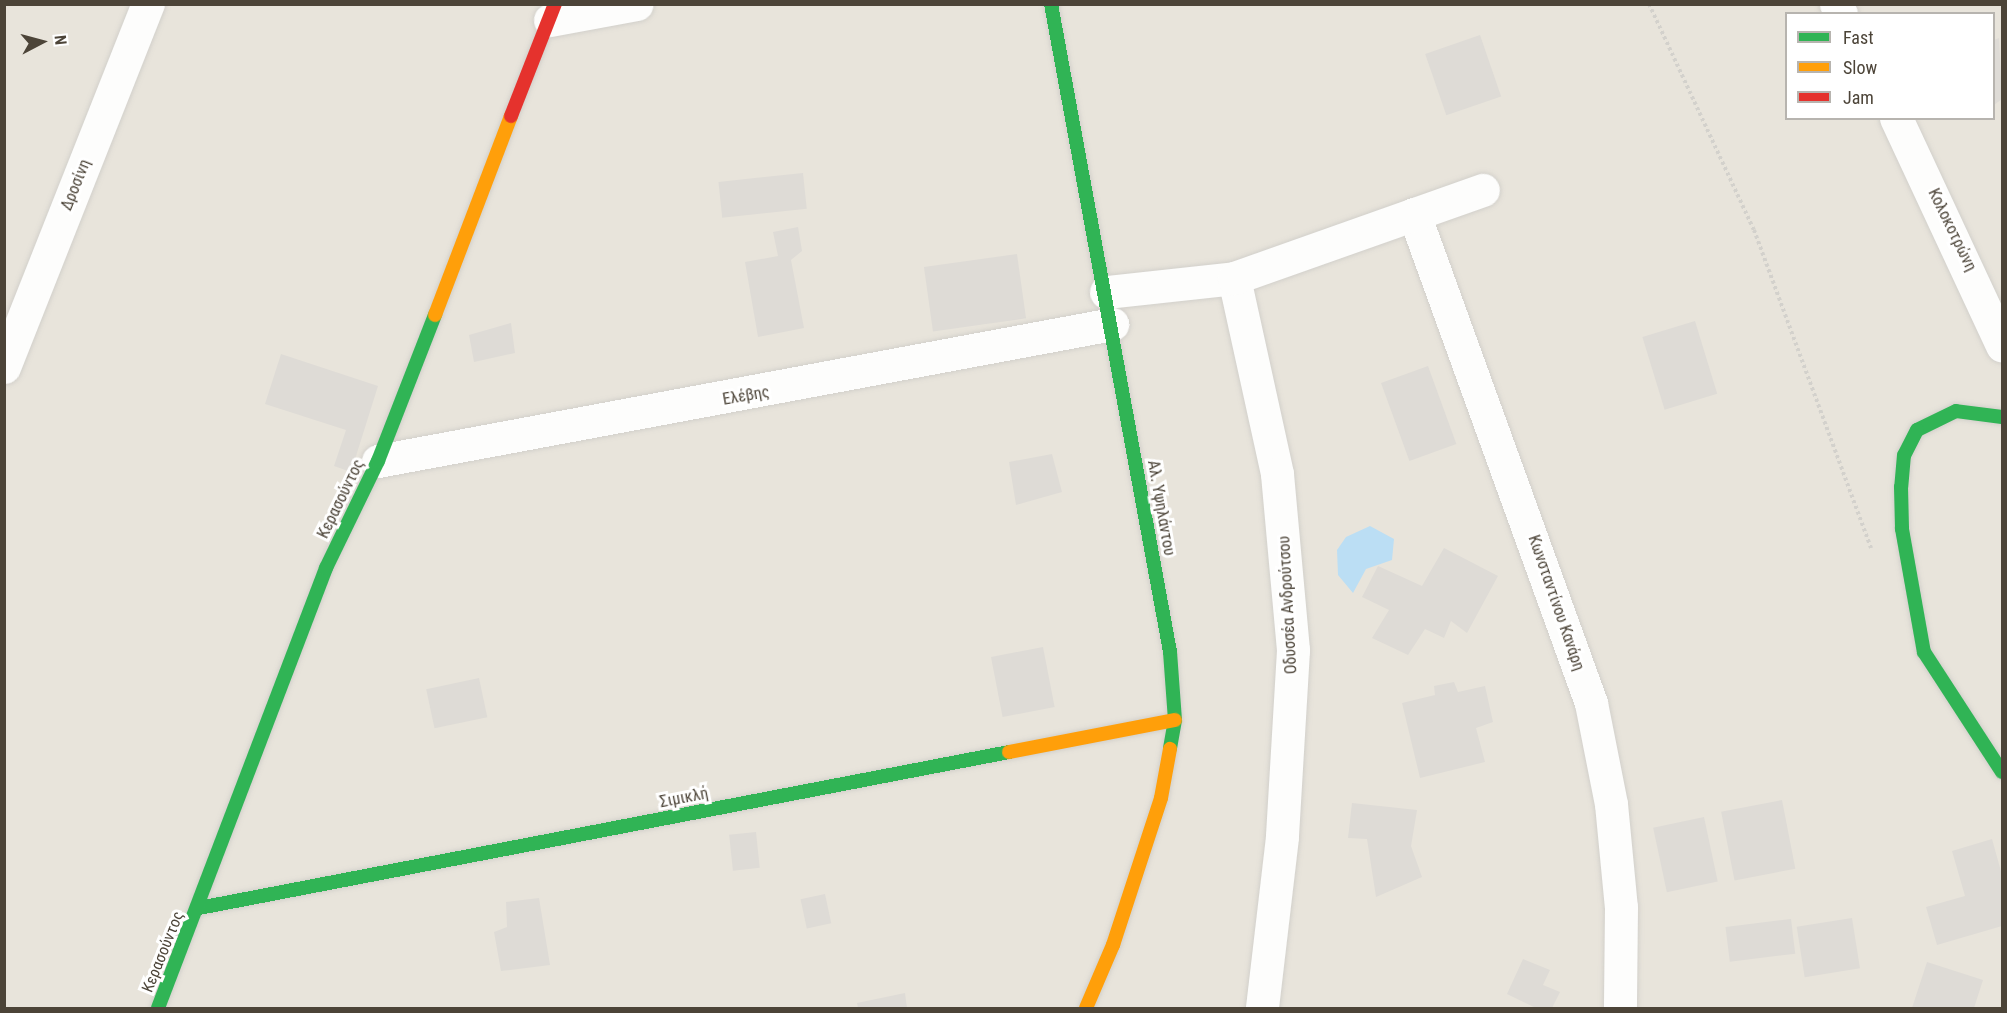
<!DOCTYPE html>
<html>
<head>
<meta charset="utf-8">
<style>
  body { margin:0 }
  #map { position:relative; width:2007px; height:1013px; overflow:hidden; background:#f4f2ee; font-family:"Roboto Condensed",sans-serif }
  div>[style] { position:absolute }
  .residential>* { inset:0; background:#e8e4db }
  .water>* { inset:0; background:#bbdef4 }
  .building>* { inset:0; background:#dedbd6; transform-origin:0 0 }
  .path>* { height:4px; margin-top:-2px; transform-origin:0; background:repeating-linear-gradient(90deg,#d3d1cc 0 3px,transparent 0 6px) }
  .roads { filter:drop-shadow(0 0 2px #d2d0cb) drop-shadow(0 0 2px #d2d0cb) }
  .street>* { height:33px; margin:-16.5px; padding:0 16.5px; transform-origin:16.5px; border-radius:16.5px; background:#fdfdfc }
  .fast>* { height:14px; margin:-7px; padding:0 7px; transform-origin:7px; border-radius:7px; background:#30b455 }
  .slow>* { height:14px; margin:-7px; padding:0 7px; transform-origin:7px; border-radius:7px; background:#ff9f0a }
  .jam>* { height:14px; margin:-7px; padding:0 7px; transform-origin:7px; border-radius:7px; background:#e5322d }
  span { translate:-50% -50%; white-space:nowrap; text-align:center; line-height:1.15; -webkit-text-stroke:6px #fff; paint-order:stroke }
  .street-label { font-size:16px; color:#4c4438 }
  .frame { position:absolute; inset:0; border:6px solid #4c4438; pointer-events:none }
  .legend { position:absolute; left:1785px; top:12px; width:210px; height:108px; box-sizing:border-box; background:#fff; border:2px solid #b7b4af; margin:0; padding:8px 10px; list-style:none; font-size:18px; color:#4c4438 }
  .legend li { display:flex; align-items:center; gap:12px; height:30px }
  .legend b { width:30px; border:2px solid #b7b4af }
  .north { position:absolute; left:12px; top:12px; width:60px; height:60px; -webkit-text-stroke:4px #fff; paint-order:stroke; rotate:84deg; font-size:16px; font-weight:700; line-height:24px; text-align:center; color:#4c4438 }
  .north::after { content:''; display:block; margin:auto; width:21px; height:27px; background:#4c4438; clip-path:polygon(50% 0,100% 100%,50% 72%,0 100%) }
</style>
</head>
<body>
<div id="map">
  <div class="residential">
    <div style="clip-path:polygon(evenodd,5px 5px,2002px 5px,2002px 1008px,5px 1008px,5px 5px,1786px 14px,1994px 14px,1994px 118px,1786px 118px,1786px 14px)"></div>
  </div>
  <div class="water">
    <div style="clip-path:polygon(1370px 526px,1394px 539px,1392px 560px,1366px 569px,1353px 593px,1338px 575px,1337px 550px,1346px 537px)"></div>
  </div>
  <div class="building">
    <div style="left:1480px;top:35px;width:65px;height:58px;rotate:71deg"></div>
    <div style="clip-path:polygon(1999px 38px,2002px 99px,1994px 105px,1994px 40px)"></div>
    <div style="left:803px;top:173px;width:36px;height:85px;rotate:84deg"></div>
    <div style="clip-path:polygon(798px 227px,802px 251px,791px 260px,804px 328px,758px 337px,745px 262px,778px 256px,773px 232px)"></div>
    <div style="left:1017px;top:254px;width:65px;height:94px;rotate:82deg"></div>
    <div style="left:1695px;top:321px;width:76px;height:55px;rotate:73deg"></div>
    <div style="clip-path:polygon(511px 323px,515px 353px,474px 362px,469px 335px)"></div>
    <div style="clip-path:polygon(281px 354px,378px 386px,351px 472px,334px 466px,346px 430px,265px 404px)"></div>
    <div style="left:1428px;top:366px;width:83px;height:50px;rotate:70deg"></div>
    <div style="clip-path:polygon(1052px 454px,1062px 492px,1016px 505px,1009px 462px)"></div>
    <div style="clip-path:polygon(1444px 548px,1498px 576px,1467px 633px,1451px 621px,1444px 638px,1425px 629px,1408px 655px,1372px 638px,1389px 610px,1362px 597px,1378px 566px,1422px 586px)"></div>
    <div style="left:1043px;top:647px;width:61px;height:53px;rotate:79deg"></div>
    <div style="left:479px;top:678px;width:40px;height:54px;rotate:78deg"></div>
    <div style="clip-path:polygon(1454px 682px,1458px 692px,1485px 686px,1493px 722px,1476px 728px,1485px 762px,1420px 778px,1402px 703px,1435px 695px,1434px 686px)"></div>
    <div style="left:1782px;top:800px;width:70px;height:62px;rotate:79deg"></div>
    <div style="clip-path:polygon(1352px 803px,1417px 810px,1411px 846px,1422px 877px,1376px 897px,1367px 839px,1348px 838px)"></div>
    <div style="left:1704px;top:817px;width:66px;height:52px;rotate:78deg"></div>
    <div style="left:756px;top:832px;width:36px;height:27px;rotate:84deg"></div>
    <div style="clip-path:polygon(1992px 839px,2002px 875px,2002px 926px,1937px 945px,1926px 907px,1965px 896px,1952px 851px)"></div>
    <div style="left:825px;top:894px;width:30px;height:25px;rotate:78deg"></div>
    <div style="clip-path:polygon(539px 898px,550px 965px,501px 971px,494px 932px,507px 927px,506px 902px)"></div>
    <div style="left:1852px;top:918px;width:51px;height:56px;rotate:81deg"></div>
    <div style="left:1791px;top:919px;width:35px;height:66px;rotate:83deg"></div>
    <div style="clip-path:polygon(1523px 959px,1550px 970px,1543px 985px,1560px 992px,1552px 1008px,1536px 1008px,1507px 994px)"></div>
    <div style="clip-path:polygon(1927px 962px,1983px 980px,1974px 1008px,1912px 1008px)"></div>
    <div style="clip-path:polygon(905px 993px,907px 1008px,858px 1008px,857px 1003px)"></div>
  </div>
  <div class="path">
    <div style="left:1649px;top:4px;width:249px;rotate:65.1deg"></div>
    <div style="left:1754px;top:230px;width:339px;rotate:69.8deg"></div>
  </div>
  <div class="roads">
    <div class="street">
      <div style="left:1836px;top:4px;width:11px;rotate:63deg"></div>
      <div style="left:550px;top:20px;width:88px;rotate:-10.4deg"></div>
      <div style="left:1896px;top:118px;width:251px;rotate:65deg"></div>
      <div style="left:1414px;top:214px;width:520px;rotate:70.1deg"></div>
      <div style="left:1591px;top:703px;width:103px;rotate:78.8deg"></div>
      <div style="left:1611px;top:804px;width:103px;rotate:84.5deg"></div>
      <div style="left:1621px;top:907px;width:101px;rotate:90.6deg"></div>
      <div style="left:1234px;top:278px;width:201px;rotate:77.6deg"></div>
      <div style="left:1277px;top:474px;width:177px;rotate:84.8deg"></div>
      <div style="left:1293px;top:650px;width:187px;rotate:93.4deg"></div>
      <div style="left:1282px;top:837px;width:172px;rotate:96.7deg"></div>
      <div style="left:1106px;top:292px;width:129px;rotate:-6.2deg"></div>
      <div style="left:1234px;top:278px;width:264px;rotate:-19.5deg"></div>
      <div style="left:4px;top:367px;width:391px;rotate:-68.4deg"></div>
      <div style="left:378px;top:461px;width:747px;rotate:-10.57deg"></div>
    </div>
    <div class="fast">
      <div style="left:1051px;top:4px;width:659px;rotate:79.59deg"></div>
      <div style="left:1170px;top:652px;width:68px;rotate:85.8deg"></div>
      <div style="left:1175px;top:720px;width:29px;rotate:100deg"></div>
      <div style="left:2002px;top:417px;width:46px;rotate:-172.6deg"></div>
      <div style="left:1956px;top:411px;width:43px;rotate:154deg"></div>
      <div style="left:1917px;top:430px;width:28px;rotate:117deg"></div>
      <div style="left:1904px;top:455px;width:32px;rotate:95deg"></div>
      <div style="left:1901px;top:487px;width:42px;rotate:88.6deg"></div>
      <div style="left:1902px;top:529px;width:125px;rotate:79.9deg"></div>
      <div style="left:1924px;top:652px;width:143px;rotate:57deg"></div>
      <div style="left:199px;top:908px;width:825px;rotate:-10.9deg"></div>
      <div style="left:158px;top:1008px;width:471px;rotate:-69.1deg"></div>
      <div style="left:326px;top:568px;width:119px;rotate:-64.1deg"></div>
      <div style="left:378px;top:461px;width:157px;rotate:-68.7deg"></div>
    </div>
    <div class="slow">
      <div style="left:435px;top:315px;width:213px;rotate:-69.1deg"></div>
      <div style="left:1009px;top:752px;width:169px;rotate:-10.9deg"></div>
      <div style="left:1086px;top:1008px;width:69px;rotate:-66.8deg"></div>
      <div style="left:1113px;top:945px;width:155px;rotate:-71.9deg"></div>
      <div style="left:1161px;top:798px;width:50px;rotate:-79.6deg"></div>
    </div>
    <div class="jam">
      <div style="left:511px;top:116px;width:120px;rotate:-68.6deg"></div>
    </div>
  </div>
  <div class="street-label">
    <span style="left:76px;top:185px;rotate:-68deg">Δροσίνη</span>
    <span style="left:1952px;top:230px;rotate:64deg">Κολοκοτρώνη</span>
    <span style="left:746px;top:396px;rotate:-10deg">Ελέβης</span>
    <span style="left:341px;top:499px;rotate:-64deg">Κερασούντος</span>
    <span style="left:1161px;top:508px;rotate:80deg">Αλ. Υψηλάντου</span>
    <span style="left:1556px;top:603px;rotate:71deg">Κωνσταντίνου Κανάρη</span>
    <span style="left:1288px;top:605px;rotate:-93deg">Οδυσσέα Ανδρούτσου</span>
    <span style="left:684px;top:798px;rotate:-11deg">Σιμικλή</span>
    <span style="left:163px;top:952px;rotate:-68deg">Κερασούντος</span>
  </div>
  <div class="frame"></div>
  <ul class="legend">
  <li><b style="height:8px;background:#30b455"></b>Fast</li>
  <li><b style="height:8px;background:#ff9f0a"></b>Slow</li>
  <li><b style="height:8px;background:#e5322d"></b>Jam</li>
  </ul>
  <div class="north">N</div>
</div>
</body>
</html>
